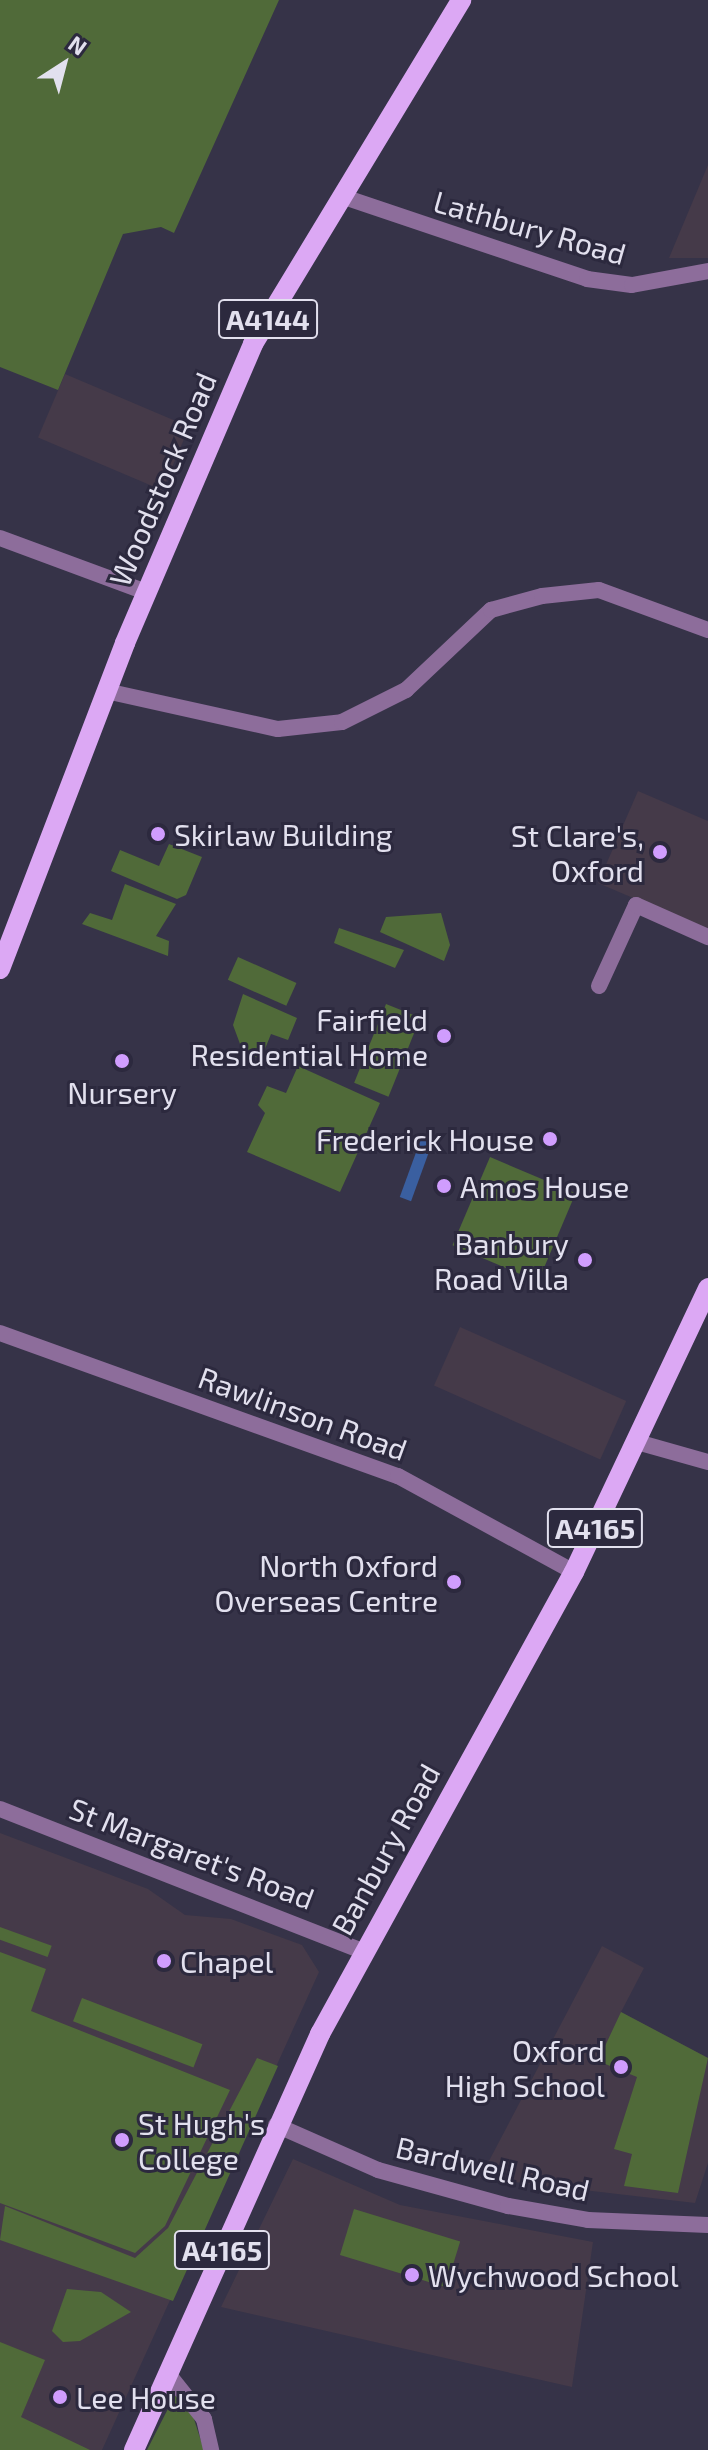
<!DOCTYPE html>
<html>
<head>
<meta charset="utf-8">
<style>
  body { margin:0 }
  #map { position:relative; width:708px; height:2450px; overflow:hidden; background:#363348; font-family:"Exo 2",sans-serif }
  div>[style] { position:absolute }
  .education>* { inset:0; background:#453a49; transform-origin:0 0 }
  .green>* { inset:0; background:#506a39; transform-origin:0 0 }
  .water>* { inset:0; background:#3a5fa0; transform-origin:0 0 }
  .street>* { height:16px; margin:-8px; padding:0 8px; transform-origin:8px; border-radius:8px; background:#8d6d9b }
  .primary>* { height:20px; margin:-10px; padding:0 10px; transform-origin:10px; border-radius:10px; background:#dca8f4 }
  .dots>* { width:22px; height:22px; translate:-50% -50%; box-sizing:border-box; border:4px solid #2c293e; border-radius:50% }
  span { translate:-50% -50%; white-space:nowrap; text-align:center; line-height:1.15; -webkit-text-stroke:6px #2c293e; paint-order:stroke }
  .shield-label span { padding:2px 6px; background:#2c293e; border:2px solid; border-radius:6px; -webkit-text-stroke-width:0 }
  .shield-label { font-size:28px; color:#e2e0ee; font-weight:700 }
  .street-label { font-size:30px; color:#e2e0ee }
  .poi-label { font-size:30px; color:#e2e0ee }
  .left { translate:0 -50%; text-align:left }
  .right { translate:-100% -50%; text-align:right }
  .north { position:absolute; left:24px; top:24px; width:80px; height:80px; -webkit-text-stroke:6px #2c293e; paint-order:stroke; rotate:36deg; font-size:22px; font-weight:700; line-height:32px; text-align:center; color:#e2e0ee }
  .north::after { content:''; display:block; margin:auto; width:28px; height:36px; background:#e2e0ee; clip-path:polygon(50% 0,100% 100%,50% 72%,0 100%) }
</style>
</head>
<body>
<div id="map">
  <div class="education">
    <div style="clip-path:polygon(708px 165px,708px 258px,669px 258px)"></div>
    <div style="left:65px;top:374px;width:135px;height:69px;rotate:23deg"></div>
    <div style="clip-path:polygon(638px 791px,708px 821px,708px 930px,598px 883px)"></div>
    <div style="left:460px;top:1327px;width:182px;height:64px;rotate:24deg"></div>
    <div style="clip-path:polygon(0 1833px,148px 1889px,185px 1915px,231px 1919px,302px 1945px,319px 1972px,102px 2450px,0 2450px)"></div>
    <div style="clip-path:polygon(602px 1946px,644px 1968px,621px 2012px,708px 2058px,708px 2163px,695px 2203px,480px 2178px)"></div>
    <div style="clip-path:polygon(293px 2159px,400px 2205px,593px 2242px,572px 2387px,221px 2307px)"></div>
  </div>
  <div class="green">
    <div style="clip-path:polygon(0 0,279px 0,174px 233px,161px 227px,123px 234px,58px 390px,0 367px)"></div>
    <div style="clip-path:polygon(169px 844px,202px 857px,186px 895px,177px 899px,111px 871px,120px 850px,159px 866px)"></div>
    <div style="clip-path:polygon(125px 884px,176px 904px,156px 936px,169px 941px,168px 956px,82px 924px,90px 913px,112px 920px)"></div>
    <div style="clip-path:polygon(441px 913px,450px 945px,444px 961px,380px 932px,386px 917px)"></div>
    <div style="clip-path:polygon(339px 928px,404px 950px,395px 968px,334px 943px)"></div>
    <div style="left:238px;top:957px;width:64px;height:25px;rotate:24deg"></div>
    <div style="clip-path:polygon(243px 994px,297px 1018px,288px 1040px,271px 1034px,261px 1059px,243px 1052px,233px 1025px)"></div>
    <div style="left:386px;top:1004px;width:37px;height:85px;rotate:22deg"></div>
    <div style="clip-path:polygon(298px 1066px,380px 1103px,340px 1192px,247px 1152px,265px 1113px,258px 1105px,267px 1086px,286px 1093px)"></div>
    <div style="left:490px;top:1157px;width:93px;height:96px;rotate:23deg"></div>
    <div style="left:0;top:1927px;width:55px;height:12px;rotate:20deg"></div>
    <div style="clip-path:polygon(0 1952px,46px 1969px,31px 2011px,230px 2090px,165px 2226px,135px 2253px,0 2203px)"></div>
    <div style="left:82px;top:1998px;width:129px;height:25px;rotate:21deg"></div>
    <div style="clip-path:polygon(621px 2012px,708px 2058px,678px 2193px,624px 2186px,632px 2154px,614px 2149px,637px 2077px,598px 2061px)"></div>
    <div style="clip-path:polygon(257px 2058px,278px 2066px,173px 2301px,0 2240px,5px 2206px,135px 2258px,168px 2228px)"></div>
    <div style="left:354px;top:2209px;width:111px;height:48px;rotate:17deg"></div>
    <div style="clip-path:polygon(67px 2289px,101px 2292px,131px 2312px,80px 2341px,63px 2342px,52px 2331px)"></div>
    <div style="clip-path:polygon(0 2342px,45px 2360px,21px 2417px,90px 2450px,0 2450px)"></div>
    <div style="clip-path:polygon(175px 2395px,192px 2413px,204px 2450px,147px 2450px)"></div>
  </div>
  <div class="water">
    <div style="left:422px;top:1136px;width:12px;height:65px;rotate:20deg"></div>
  </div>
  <div class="street">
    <div style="left:341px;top:196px;width:260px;rotate:18.6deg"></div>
    <div style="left:587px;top:279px;width:45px;rotate:7.6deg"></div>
    <div style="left:632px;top:285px;width:77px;rotate:-10.4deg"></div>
    <div style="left:0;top:538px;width:156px;rotate:20.3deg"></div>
    <div style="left:106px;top:691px;width:176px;rotate:12.5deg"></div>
    <div style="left:278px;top:729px;width:64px;rotate:-6.2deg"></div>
    <div style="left:342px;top:722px;width:72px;rotate:-26.6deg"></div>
    <div style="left:406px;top:690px;width:117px;rotate:-43.3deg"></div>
    <div style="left:491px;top:610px;width:53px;rotate:-15.4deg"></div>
    <div style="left:542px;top:596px;width:57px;rotate:-6deg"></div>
    <div style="left:599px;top:590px;width:116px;rotate:20.2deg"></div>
    <div style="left:599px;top:986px;width:89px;rotate:-65.4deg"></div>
    <div style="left:636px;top:905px;width:79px;rotate:24deg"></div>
    <div style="left:0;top:1333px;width:423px;rotate:19.8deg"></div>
    <div style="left:398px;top:1476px;width:200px;rotate:28.6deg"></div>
    <div style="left:637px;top:1442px;width:74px;rotate:15.7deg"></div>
    <div style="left:0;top:1809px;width:389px;rotate:21.4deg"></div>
    <div style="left:276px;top:2125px;width:111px;rotate:23.8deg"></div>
    <div style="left:378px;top:2170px;width:135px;rotate:15.5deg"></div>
    <div style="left:508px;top:2206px;width:81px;rotate:9.9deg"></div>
    <div style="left:588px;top:2220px;width:120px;rotate:2.4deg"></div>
    <div style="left:169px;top:2375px;width:56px;rotate:51.5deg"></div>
    <div style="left:204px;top:2419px;width:32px;rotate:77deg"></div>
  </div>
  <div class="primary">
    <div style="left:0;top:969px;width:349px;rotate:-69deg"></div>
    <div style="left:125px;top:643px;width:325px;rotate:-66.8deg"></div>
    <div style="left:253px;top:344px;width:402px;rotate:-58.8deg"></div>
    <div style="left:134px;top:2450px;width:456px;rotate:-65.9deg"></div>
    <div style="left:320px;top:2034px;width:527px;rotate:-61.2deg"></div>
    <div style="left:574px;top:1572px;width:314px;rotate:-64.7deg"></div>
  </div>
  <div class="dots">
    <div style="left:158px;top:834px;background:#d09dfe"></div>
    <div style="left:660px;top:852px;background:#d09dfe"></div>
    <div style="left:444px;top:1036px;background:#d09dfe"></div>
    <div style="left:122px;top:1061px;background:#d09dfe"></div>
    <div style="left:550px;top:1139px;background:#d09dfe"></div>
    <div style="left:444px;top:1186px;background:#d09dfe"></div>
    <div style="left:585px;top:1260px;background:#d09dfe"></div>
    <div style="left:454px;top:1582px;background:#d09dfe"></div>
    <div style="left:164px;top:1961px;background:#d09dfe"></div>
    <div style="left:621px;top:2067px;background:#d09dfe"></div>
    <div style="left:122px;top:2140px;background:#d09dfe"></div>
    <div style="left:412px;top:2275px;background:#d09dfe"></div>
    <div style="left:60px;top:2397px;background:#d09dfe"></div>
  </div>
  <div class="shield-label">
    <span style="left:268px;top:319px">A4144</span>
    <span style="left:595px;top:1528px">A4165</span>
    <span style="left:222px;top:2250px">A4165</span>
  </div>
  <div class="street-label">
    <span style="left:530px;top:227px;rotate:16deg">Lathbury Road</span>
    <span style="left:162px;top:479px;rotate:-67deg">Woodstock Road</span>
    <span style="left:303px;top:1413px;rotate:20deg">Rawlinson Road</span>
    <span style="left:385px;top:1849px;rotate:-61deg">Banbury Road</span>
    <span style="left:192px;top:1853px;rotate:21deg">St Margaret's Road</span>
    <span style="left:493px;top:2168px;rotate:13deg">Bardwell Road</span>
  </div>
  <div class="poi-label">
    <span class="left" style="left:174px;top:834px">Skirlaw Building</span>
    <span class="right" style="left:644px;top:852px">St Clare's,<br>Oxford</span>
    <span class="right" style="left:428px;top:1036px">Fairfield<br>Residential Home</span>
    <span style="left:122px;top:1092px">Nursery</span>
    <span class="right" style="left:534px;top:1139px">Frederick House</span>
    <span class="left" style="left:460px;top:1186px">Amos House</span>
    <span class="right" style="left:569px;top:1260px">Banbury<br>Road Villa</span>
    <span class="right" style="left:438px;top:1582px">North Oxford<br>Overseas Centre</span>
    <span class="left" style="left:180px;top:1961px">Chapel</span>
    <span class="right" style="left:605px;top:2067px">Oxford<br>High School</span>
    <span class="left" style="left:138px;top:2140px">St Hugh's<br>College</span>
    <span class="left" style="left:428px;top:2275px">Wychwood School</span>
    <span class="left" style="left:76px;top:2397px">Lee House</span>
  </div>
  <div class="north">N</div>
</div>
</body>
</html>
